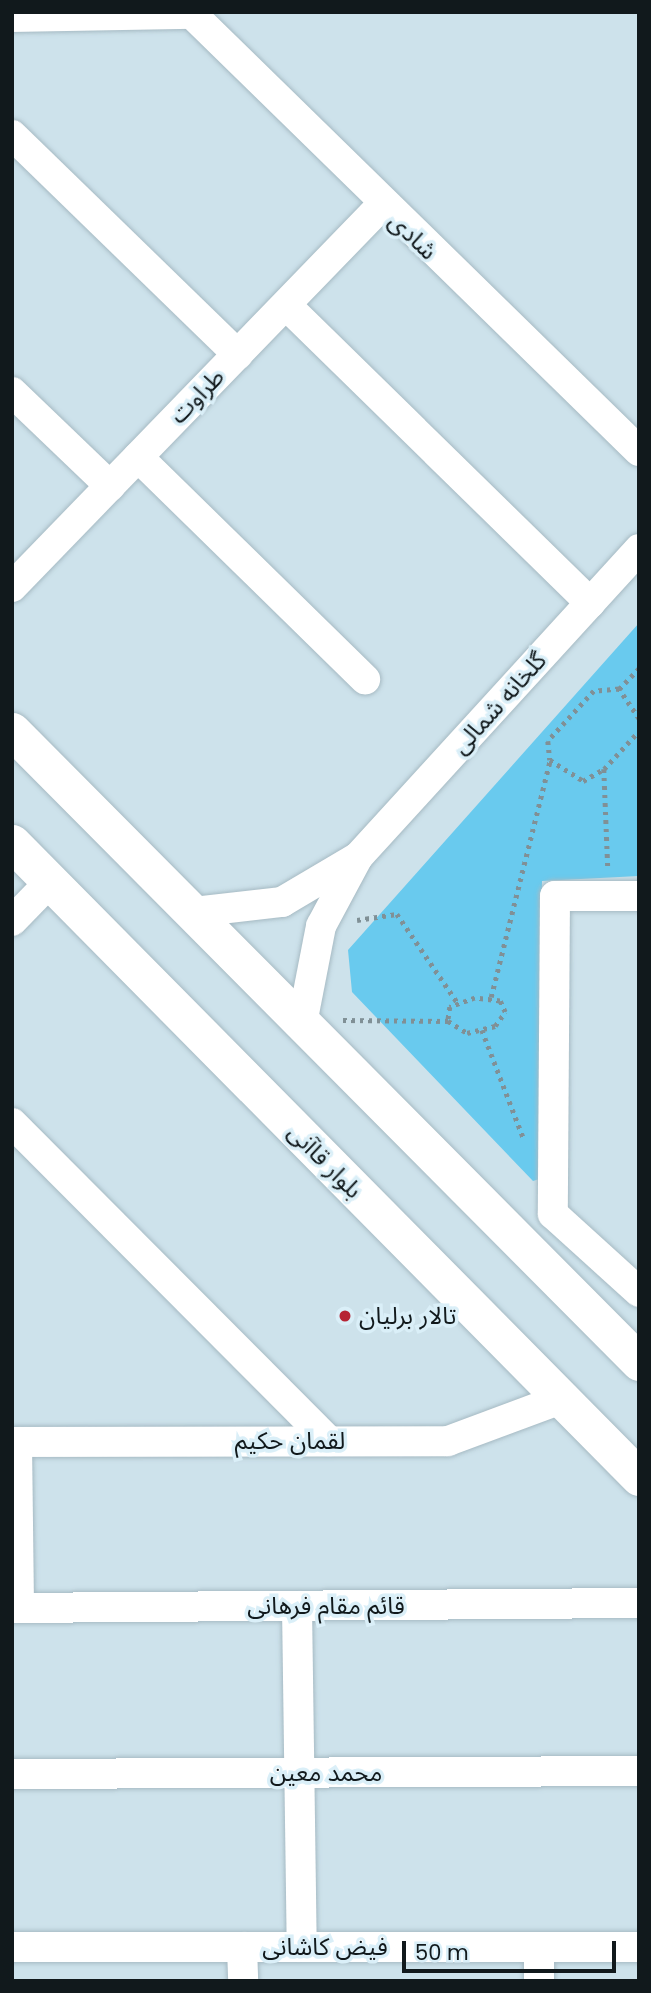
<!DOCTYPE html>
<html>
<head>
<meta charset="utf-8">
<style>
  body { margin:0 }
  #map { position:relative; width:651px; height:1993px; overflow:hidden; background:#cde2eb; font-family:Poppins,"Noto Sans Arabic",sans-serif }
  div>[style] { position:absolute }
  .green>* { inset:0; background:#69caee }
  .path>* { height:4.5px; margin-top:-2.25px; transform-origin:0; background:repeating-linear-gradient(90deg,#809096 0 3.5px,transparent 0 8.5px) }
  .roads { filter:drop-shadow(0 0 2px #a6bac3) drop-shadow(0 0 2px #a6bac3) }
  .minor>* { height:30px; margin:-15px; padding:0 15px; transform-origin:15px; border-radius:15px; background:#fff }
  .major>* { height:37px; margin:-18.5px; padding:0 18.5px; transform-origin:18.5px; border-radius:18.5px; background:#fff }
  .dots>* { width:19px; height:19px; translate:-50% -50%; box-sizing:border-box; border:4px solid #daeff8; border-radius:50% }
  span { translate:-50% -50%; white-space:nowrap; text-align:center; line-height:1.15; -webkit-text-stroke:7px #daeff8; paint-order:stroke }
  .street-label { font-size:24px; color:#11191c }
  .poi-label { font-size:24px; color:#11191c }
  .left { translate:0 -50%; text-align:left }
  .frame { position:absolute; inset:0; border:14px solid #11191c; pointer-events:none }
  .scale { position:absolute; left:402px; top:1941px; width:214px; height:32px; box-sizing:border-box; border:4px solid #11191c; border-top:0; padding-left:9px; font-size:21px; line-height:24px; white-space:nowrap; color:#11191c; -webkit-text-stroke:5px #daeff8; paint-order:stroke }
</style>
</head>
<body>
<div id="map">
  <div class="green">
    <div style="clip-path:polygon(639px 623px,639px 876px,542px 881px,546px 1177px,533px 1181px,352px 992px,348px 950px)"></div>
  </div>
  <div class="path">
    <div style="left:619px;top:689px;width:29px;rotate:-46deg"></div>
    <div style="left:639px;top:719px;width:36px;rotate:-124deg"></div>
    <div style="left:619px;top:689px;width:25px;rotate:175deg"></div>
    <div style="left:594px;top:691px;width:68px;rotate:132.6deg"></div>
    <div style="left:548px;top:741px;width:19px;rotate:84deg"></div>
    <div style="left:550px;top:760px;width:39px;rotate:32deg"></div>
    <div style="left:583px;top:781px;width:24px;rotate:-30deg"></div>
    <div style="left:604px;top:769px;width:52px;rotate:-47.4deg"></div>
    <div style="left:604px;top:769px;width:101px;rotate:87.7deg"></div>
    <div style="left:357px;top:920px;width:40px;rotate:-8.5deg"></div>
    <div style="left:397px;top:914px;width:107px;rotate:55.7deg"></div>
    <div style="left:491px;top:997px;width:244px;rotate:-76deg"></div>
    <div style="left:343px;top:1020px;width:105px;rotate:0.5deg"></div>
    <div style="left:448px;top:1021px;width:22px;rotate:32deg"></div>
    <div style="left:467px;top:1033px;width:29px;rotate:-14deg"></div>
    <div style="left:495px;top:1026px;width:17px;rotate:-54deg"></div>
    <div style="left:505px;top:1012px;width:12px;rotate:-114deg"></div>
    <div style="left:500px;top:1001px;width:25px;rotate:-173deg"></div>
    <div style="left:475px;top:998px;width:27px;rotate:160deg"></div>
    <div style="left:450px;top:1007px;width:14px;rotate:98deg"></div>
    <div style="left:482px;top:1030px;width:115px;rotate:69deg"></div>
  </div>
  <div class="roads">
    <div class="minor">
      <div style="left:192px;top:14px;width:625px;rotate:44.35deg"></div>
      <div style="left:12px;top:17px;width:180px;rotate:-1deg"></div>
      <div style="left:12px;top:135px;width:315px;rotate:44.2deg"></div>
      <div style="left:286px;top:305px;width:426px;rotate:44.4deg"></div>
      <div style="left:12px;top:392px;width:136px;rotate:43.8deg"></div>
      <div style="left:138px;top:457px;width:318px;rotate:44.4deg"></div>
      <div style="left:12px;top:587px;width:530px;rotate:-45.92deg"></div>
      <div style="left:358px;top:857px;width:417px;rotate:-47.6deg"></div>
      <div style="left:639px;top:896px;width:84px;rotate:180deg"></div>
      <div style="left:555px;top:896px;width:318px;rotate:90.4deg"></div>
      <div style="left:553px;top:1214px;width:116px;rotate:42.2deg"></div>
      <div style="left:194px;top:912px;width:89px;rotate:-6.5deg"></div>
      <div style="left:282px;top:902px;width:88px;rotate:-30.6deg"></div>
      <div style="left:358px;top:857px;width:78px;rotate:118.2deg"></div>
      <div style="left:321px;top:926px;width:95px;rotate:101deg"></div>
      <div style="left:12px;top:921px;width:53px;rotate:-45.8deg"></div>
      <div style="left:12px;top:1123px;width:449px;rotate:45.1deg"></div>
      <div style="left:12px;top:1442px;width:436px;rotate:-0.1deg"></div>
      <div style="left:448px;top:1441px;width:121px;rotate:-20.4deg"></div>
      <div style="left:17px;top:1442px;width:166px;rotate:89.3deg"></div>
      <div style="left:297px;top:1606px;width:341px;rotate:89.2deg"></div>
      <div style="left:12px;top:1608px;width:627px;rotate:-0.46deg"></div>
      <div style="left:12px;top:1774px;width:627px;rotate:-0.27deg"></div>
      <div style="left:12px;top:1947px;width:627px"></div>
      <div style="left:242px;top:1947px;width:34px;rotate:88deg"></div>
      <div style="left:539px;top:1981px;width:34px;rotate:-90deg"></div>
    </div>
    <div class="major">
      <div style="left:12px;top:731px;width:890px;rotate:45.18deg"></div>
      <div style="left:12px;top:843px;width:892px;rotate:45.32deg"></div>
    </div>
  </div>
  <div class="dots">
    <div style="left:345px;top:1316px;background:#b62434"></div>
  </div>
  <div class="street-label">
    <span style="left:413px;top:236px;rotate:44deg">شادی</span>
    <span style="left:197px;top:396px;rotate:-46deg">طراوت</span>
    <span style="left:499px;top:703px;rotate:-48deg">گلخانه شمالی</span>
    <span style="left:325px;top:1161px;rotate:45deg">بلوار قاآنی</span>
    <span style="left:290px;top:1441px">لقمان حکیم</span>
    <span style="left:326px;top:1606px">قائم مقام فرهانی</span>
    <span style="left:326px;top:1773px">محمد معین</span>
    <span style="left:325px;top:1947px">فیض کاشانی</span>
  </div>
  <div class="poi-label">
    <span class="left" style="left:359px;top:1316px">تالار برلیان</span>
  </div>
  <div class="frame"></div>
  <div class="scale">50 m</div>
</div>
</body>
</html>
